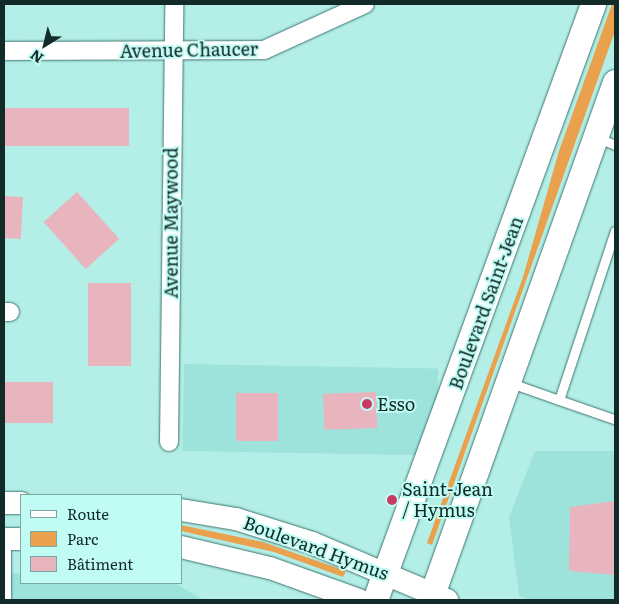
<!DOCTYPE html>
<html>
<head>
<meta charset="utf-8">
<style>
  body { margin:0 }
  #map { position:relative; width:619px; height:604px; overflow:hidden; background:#b3eee7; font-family:Literata,serif }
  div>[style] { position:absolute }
  .built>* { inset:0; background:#9ee3db; transform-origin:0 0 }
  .green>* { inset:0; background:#eaa14e }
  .building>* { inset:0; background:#e8b5be; transform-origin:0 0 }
  .roads { filter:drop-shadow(0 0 1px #3d756f) drop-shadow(0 0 1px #3d756f) }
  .service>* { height:9px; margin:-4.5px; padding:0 4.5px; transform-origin:4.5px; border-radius:4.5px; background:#fff }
  .minor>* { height:18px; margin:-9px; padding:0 9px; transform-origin:9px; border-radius:9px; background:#fff }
  .tertiary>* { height:22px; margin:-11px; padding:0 11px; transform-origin:11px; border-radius:11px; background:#fff }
  .secondary>* { height:25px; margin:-12.5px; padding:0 12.5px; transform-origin:12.5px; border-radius:12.5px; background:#fff }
  .dots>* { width:14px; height:14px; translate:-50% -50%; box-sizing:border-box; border:2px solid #c0fbf4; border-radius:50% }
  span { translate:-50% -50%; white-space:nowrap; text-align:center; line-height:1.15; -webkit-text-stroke:4px #c0fbf4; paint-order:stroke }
  .street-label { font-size:18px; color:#122a28 }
  .poi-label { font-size:18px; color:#122a28 }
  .left { translate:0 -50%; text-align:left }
  .frame { position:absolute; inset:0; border:5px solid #122a28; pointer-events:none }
  .legend { position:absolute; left:20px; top:494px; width:162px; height:90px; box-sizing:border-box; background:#c0fbf4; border:1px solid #7aa7a2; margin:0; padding:6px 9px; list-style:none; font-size:15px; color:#122a28 }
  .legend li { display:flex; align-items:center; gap:10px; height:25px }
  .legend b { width:25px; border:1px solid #7aa7a2 }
  .north { position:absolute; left:20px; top:20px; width:50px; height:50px; -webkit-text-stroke:4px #c0fbf4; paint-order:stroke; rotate:216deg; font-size:14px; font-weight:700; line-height:20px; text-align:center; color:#122a28 }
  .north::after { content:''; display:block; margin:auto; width:18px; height:22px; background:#122a28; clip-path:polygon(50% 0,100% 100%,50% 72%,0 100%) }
</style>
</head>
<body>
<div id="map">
  <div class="built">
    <div style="left:184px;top:364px;width:254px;height:87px;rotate:1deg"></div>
    <div style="clip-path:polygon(535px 451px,615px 451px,615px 600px,530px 600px,519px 596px,509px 517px)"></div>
    <div style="clip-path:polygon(4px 573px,21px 573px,21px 583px,174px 583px,204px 600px,4px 600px)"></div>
  </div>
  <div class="green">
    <div style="clip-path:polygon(612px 4px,615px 4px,615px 31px,432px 545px,427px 543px,523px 277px,559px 151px)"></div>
    <div style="clip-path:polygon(181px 525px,263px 542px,346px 571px,343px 577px,274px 552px,181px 531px)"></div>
  </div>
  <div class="building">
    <div style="left:4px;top:108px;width:125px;height:38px"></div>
    <div style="left:77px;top:192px;width:63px;height:45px;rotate:48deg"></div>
    <div style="left:4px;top:196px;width:19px;height:42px;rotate:3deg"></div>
    <div style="left:131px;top:283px;width:83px;height:43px;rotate:90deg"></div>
    <div style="left:4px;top:382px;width:49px;height:41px"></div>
    <div style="left:376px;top:392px;width:36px;height:53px;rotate:88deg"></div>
    <div style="left:236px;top:393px;width:42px;height:48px"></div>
    <div style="clip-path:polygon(615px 501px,615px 575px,569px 571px,570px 507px)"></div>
  </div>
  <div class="roads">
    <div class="service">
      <div style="left:596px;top:137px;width:21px;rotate:23deg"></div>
      <div style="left:508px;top:382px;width:54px;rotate:19.4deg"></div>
      <div style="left:559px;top:400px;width:178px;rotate:-71.7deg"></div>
      <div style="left:559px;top:400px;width:58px;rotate:19.1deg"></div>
      <div style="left:6px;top:539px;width:61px;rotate:90deg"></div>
    </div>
    <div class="minor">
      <div style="left:4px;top:51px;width:260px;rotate:-0.2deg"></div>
      <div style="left:264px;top:50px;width:111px;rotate:-24.5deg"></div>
      <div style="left:4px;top:312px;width:6px"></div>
      <div style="left:169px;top:442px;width:438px;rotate:-89.3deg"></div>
    </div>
    <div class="tertiary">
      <div style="left:4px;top:503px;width:17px"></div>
      <div style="left:181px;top:510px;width:56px;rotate:9.3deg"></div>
      <div style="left:236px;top:519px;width:80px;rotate:17.5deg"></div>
      <div style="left:312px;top:543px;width:147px;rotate:22.9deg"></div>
      <div style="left:4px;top:539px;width:17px"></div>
      <div style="left:181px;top:547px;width:91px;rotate:13.3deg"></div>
      <div style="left:270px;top:568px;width:95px;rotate:19.8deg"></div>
    </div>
    <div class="secondary">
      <div style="left:375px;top:600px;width:635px;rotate:-69.91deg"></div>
      <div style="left:430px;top:600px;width:550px;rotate:-70.35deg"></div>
    </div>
  </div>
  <div class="dots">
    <div style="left:367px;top:404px;background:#c83964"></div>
    <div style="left:392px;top:500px;background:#c83964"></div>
  </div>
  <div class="street-label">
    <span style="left:189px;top:50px;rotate:-1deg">Avenue Chaucer</span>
    <span style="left:171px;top:223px;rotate:-90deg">Avenue Maywood</span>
    <span style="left:486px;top:303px;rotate:-70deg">Boulevard Saint-Jean</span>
    <span style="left:316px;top:548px;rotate:20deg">Boulevard Hymus</span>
  </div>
  <div class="poi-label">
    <span class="left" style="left:377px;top:404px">Esso</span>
    <span class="left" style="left:402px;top:500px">Saint-Jean<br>/ Hymus</span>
  </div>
  <div class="frame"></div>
  <ul class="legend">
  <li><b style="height:6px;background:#fff"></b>Route</li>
  <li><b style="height:14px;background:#eaa14e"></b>Parc</li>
  <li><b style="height:14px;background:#e8b5be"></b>Bâtiment</li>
  </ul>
  <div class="north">N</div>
</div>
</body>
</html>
